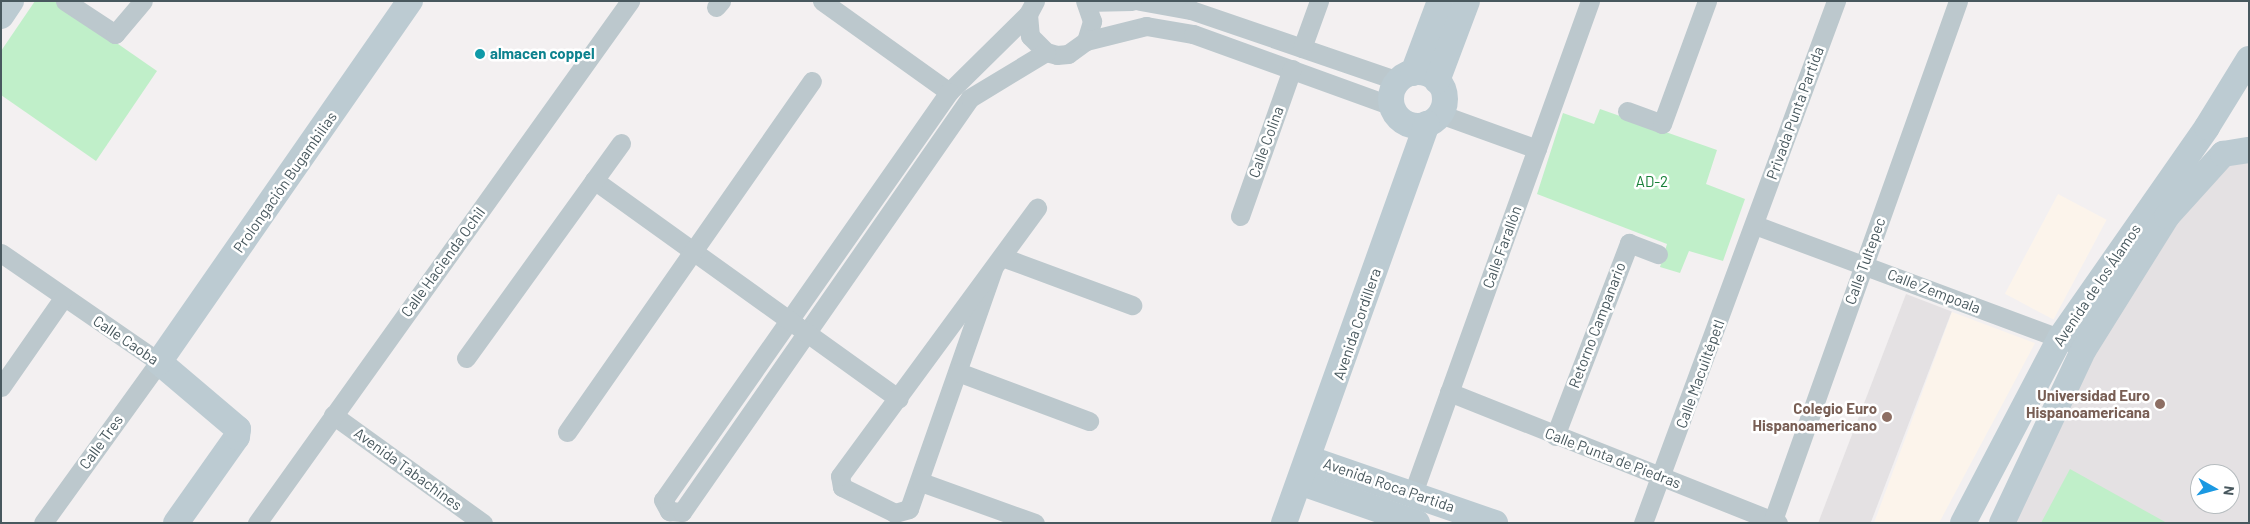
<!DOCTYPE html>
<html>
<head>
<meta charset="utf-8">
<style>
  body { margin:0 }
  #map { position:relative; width:2250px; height:524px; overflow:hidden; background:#f3f0f1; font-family:Barlow,sans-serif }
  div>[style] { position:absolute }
  .commercial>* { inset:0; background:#fcf4eb; transform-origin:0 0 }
  .education>* { inset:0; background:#e4e1e3; transform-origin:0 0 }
  .green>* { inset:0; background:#c0efc9 }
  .street>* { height:19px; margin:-9.5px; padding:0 9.5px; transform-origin:9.5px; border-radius:9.5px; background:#bcc8cd }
  .secondary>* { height:26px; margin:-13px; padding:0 13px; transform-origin:13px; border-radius:13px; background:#bccbd2 }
  .secondary>.ring { margin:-13px; padding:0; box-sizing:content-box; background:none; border:26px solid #bccbd2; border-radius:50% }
  .dots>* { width:14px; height:14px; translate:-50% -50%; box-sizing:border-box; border:2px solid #fff; border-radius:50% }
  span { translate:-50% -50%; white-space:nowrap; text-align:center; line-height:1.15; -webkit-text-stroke:5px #fff; paint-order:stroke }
  .culture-label { font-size:15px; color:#0d838f; font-weight:700 }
  .left { translate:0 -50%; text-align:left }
  .street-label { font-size:15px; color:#48585e }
  .park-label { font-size:15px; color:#188038 }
  .education-label { font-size:15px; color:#785e54; font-weight:700 }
  .right { translate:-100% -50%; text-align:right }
  .frame { position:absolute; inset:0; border:2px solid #48585e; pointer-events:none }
  .north { position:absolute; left:2190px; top:464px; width:50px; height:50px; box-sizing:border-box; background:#fff; border:1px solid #b6bcbf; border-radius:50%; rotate:97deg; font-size:14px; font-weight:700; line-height:20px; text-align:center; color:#48585e }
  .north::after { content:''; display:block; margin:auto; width:18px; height:22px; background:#1b99e2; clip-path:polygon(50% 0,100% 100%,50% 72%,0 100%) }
</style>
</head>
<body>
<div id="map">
  <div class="commercial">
    <div style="left:2058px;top:194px;width:55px;height:113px;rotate:28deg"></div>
    <div style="clip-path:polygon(1952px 312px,2035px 343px,1939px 523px,1874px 523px)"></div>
  </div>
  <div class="education">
    <div style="clip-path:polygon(evenodd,2229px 158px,2249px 159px,2249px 523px,2012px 523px,2106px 333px,2203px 183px,2229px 158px,2200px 474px,2230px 474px,2230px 504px,2200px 504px,2200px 474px)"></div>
    <div style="left:1906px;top:294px;width:49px;height:244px;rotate:21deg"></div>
  </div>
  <div class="green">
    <div style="clip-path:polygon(35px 1px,56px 1px,157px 71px,96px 161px,1px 95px,1px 51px)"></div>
    <div style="clip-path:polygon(1600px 109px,1717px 150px,1706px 184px,1745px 199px,1723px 261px,1689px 251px,1680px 273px,1660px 267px,1667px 244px,1537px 194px,1563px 113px,1594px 124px)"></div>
    <div style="clip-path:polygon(2070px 469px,2167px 523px,2041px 523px)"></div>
  </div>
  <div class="street">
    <div style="left:65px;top:1px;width:60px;rotate:33.4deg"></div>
    <div style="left:115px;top:34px;width:43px;rotate:-49.7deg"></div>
    <div style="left:822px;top:1px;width:156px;rotate:35.6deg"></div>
    <div style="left:1035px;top:1px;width:15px;rotate:118deg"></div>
    <div style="left:1028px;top:14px;width:22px;rotate:85deg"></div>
    <div style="left:1030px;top:36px;width:23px;rotate:45deg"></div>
    <div style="left:1046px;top:52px;width:11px;rotate:15deg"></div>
    <div style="left:1057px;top:55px;width:11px;rotate:-5deg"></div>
    <div style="left:1068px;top:54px;width:22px;rotate:-36deg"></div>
    <div style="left:1086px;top:41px;width:21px;rotate:-73deg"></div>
    <div style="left:1092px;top:21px;width:21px;rotate:-109deg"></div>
    <div style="left:1140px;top:1px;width:52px;rotate:10deg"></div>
    <div style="left:1191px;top:10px;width:219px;rotate:18.9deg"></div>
    <div style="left:1086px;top:2px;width:46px;rotate:-1.2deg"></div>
    <div style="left:716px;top:7px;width:8px;rotate:-50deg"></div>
    <div style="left:1028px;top:14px;width:111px;rotate:135.4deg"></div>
    <div style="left:949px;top:92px;width:498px;rotate:125deg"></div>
    <div style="left:663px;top:500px;width:13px;rotate:61deg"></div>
    <div style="left:669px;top:511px;width:13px;rotate:4deg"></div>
    <div style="left:682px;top:512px;width:504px;rotate:-55.18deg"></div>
    <div style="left:970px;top:98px;width:89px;rotate:-31.2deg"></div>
    <div style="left:1086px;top:41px;width:62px;rotate:-14deg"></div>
    <div style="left:1146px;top:26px;width:48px;rotate:9.7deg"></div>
    <div style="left:1193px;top:34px;width:212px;rotate:19.9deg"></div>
    <div style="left:1302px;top:48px;width:50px;rotate:-70.1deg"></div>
    <div style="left:1627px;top:111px;width:37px;rotate:20deg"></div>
    <div style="left:1662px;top:124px;width:131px;rotate:-69.9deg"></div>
    <div style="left:1440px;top:114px;width:103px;rotate:19.8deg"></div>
    <div style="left:594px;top:180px;width:375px;rotate:35.7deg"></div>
    <div style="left:1240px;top:216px;width:156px;rotate:-70.5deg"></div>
    <div style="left:1755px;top:225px;width:336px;rotate:20.4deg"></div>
    <div style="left:1px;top:253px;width:192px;rotate:34.6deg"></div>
    <div style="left:159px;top:362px;width:198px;rotate:125.8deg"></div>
    <div style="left:1002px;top:257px;width:139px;rotate:20.3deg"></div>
    <div style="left:993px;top:269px;width:254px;rotate:109.3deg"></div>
    <div style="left:909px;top:509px;width:15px;rotate:164deg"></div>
    <div style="left:895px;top:513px;width:59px;rotate:-153.9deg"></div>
    <div style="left:842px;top:487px;width:11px;rotate:-100deg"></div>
    <div style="left:840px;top:476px;width:333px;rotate:-53.7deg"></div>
    <div style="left:466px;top:358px;width:265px;rotate:-54.2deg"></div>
    <div style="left:958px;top:372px;width:140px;rotate:20.5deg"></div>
    <div style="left:1px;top:387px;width:108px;rotate:-55.1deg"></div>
    <div style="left:1449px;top:392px;width:354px;rotate:21.7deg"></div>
    <div style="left:333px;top:415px;width:185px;rotate:35.8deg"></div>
    <div style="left:567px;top:432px;width:428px;rotate:-55.1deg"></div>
    <div style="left:1555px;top:436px;width:207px;rotate:-69deg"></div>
    <div style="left:1629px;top:243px;width:31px;rotate:21deg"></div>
    <div style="left:921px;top:482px;width:121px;rotate:19.8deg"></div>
    <div style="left:1413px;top:493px;width:523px;rotate:-70.21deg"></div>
    <div style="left:1773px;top:520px;width:551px;rotate:-70.38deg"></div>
    <div style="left:257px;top:523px;width:642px;rotate:-54.45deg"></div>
    <div style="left:1643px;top:523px;width:557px;rotate:-69.71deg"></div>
  </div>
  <div class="secondary">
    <div style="left:1px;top:16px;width:18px;rotate:-56deg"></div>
    <div class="ring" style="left:1391px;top:72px;width:28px;height:28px"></div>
    <div style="left:1413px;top:73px;width:77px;rotate:-69.4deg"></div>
    <div style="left:1437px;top:81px;width:85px;rotate:-69.4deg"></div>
    <div style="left:1310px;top:459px;width:196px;rotate:19.1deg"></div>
    <div style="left:1302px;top:483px;width:122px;rotate:19.2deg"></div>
    <div style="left:176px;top:523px;width:105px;rotate:-54.7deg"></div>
    <div style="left:237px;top:437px;width:8px;rotate:-83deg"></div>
    <div style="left:238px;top:429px;width:104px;rotate:-139.7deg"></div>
    <div style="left:159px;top:362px;width:440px;rotate:-55.2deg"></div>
    <div style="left:1284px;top:523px;width:424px;rotate:-70.3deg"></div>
    <div style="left:1963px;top:523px;width:209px;rotate:-62.3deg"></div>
    <div style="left:2060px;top:338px;width:257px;rotate:-55.1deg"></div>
    <div style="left:2207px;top:127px;width:80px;rotate:-58.3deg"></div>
    <div style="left:2002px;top:523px;width:192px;rotate:-64.8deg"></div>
    <div style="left:2084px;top:349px;width:157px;rotate:-58deg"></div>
    <div style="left:2167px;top:216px;width:84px;rotate:-47.9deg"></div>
    <div style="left:2223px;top:154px;width:26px;rotate:-9deg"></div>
  </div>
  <div class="dots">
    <div style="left:480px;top:54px;background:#0f9aa8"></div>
    <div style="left:2160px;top:404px;background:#8d6e63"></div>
    <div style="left:1887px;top:417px;background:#8d6e63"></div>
  </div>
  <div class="culture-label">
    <span class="left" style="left:490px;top:54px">almacen coppel</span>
  </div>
  <div class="street-label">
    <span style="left:1795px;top:113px;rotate:-70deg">Privada Punta Partida</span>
    <span style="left:1266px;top:142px;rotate:-70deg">Calle Colina</span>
    <span style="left:285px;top:182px;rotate:-55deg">Prolongación Bugambilias</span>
    <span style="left:1502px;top:247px;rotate:-70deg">Calle Farallón</span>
    <span style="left:1865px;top:261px;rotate:-70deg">Calle Tultepec</span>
    <span style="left:443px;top:262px;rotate:-54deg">Calle Hacienda Ochil</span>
    <span style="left:2097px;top:285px;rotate:-56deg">Avenida de los Álamos</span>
    <span style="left:1934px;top:291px;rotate:21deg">Calle Zempoala</span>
    <span style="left:1357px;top:324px;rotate:-71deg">Avenida Cordillera</span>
    <span style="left:1597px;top:325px;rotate:-69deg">Retorno Campanario</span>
    <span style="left:126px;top:340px;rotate:34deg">Calle Caoba</span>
    <span style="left:1700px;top:374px;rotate:-70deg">Calle Macuiltépetl</span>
    <span style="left:101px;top:442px;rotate:-54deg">Calle Tres</span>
    <span style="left:1613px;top:458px;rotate:21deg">Calle Punta de Piedras</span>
    <span style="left:408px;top:469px;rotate:36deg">Avenida Tabachines</span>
    <span style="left:1389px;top:485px;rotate:19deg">Avenida Roca Partida</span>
  </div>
  <div class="park-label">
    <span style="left:1652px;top:182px">AD-2</span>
  </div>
  <div class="education-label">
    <span class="right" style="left:2150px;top:404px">Universidad Euro<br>Hispanoamericana</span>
    <span class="right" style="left:1877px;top:417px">Colegio Euro<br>Hispanoamericano</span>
  </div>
  <div class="frame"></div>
  <div class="north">N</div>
</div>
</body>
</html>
